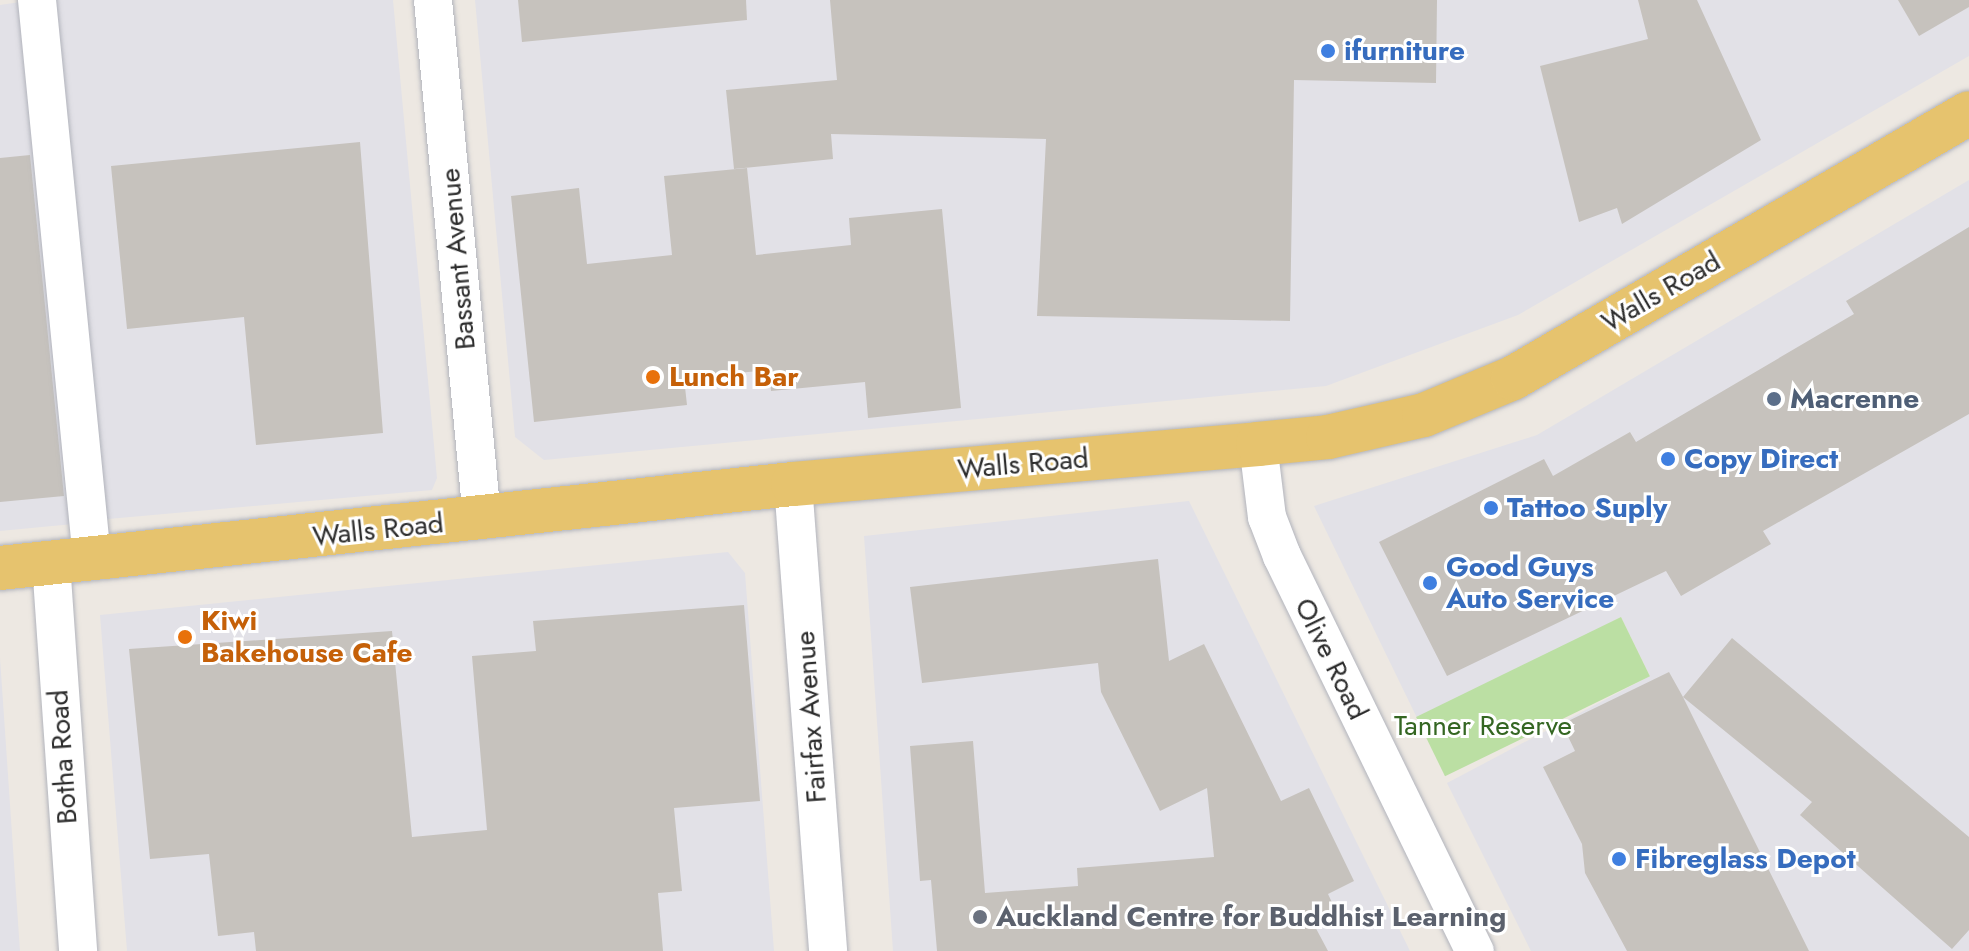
<!DOCTYPE html>
<html>
<head>
<meta charset="utf-8">
<style>
  body { margin:0 }
  #map { position:relative; width:1969px; height:951px; overflow:hidden; background:#ede8e2; font-family:Jost,sans-serif }
  div>[style] { position:absolute }
  .industrial>* { inset:0; background:#e2e1e7 }
  .green>* { inset:0; background:#bbdfa3; transform-origin:0 0 }
  .building>* { inset:0; background:#c6c2bd }
  .roads { filter:drop-shadow(0 0 2px #b2b4bc) drop-shadow(0 0 2px #b2b4bc) }
  .minor>* { height:38px; margin:-19px; padding:0 19px; transform-origin:19px; border-radius:19px; background:#fff }
  .major>* { height:44px; margin:-22px; padding:0 22px; transform-origin:22px; border-radius:22px; background:#e6c36e }
  .dots>* { width:22px; height:22px; translate:-50% -50%; box-sizing:border-box; border:4px solid #fff; border-radius:50% }
  span { translate:-50% -50%; white-space:nowrap; text-align:center; line-height:1.15; -webkit-text-stroke:6px #fff; paint-order:stroke }
  .shop-label { font-size:28px; color:#366cbe; font-weight:700 }
  .left { translate:0 -50%; text-align:left }
  .street-label { font-size:28px; color:#2d2d2d }
  .food-label { font-size:28px; color:#c56008; font-weight:700 }
  .service-label { font-size:28px; color:#4e5e75; font-weight:700 }
  .park-label { font-size:28px; color:#346622 }
  .worship-label { font-size:28px; color:#5b616d; font-weight:700 }
</style>
</head>
<body>
<div id="map">
  <div class="industrial">
    <div style="clip-path:polygon(49px 0,393px 0,437px 478px,432px 490px,97px 520px)"></div>
    <div style="clip-path:polygon(475px 0,1969px 0,1969px 56px,1518px 315px,1326px 386px,544px 460px,515px 437px)"></div>
    <div style="clip-path:polygon(27px 1px,73px 524px,0 531px,0 5px)"></div>
    <div style="clip-path:polygon(1969px 180px,1969px 951px,1531px 951px,1447px 783px,1650px 676px,1621px 617px,1419px 722px,1314px 506px,1537px 435px)"></div>
    <div style="clip-path:polygon(1189px 501px,1410px 951px,893px 951px,864px 536px)"></div>
    <div style="clip-path:polygon(728px 552px,745px 573px,774px 951px,127px 951px,100px 615px)"></div>
    <div style="clip-path:polygon(0 658px,20px 951px,0 951px)"></div>
  </div>
  <div class="green">
    <div style="left:1621px;top:617px;width:66px;height:228px;rotate:64deg"></div>
  </div>
  <div class="building">
    <div style="clip-path:polygon(518px 0,746px 0,747px 20px,522px 42px)"></div>
    <div style="clip-path:polygon(830px 0,1437px 0,1436px 83px,1294px 80px,1290px 321px,1037px 316px,1046px 139px,831px 134px,833px 159px,734px 169px,726px 90px,837px 80px)"></div>
    <div style="clip-path:polygon(1638px 0,1697px 0,1761px 140px,1622px 224px,1617px 208px,1579px 222px,1540px 66px,1648px 39px)"></div>
    <div style="clip-path:polygon(1898px 0,1969px 0,1969px 7px,1919px 36px)"></div>
    <div style="clip-path:polygon(360px 142px,383px 433px,256px 445px,244px 317px,127px 329px,111px 166px)"></div>
    <div style="clip-path:polygon(30px 155px,64px 496px,0 502px,0 158px)"></div>
    <div style="clip-path:polygon(747px 168px,756px 255px,851px 245px,849px 218px,942px 209px,961px 408px,868px 418px,865px 382px,771px 391px,769px 370px,684px 378px,687px 405px,534px 422px,511px 196px,579px 188px,587px 264px,672px 255px,664px 176px)"></div>
    <div style="clip-path:polygon(1969px 227px,1969px 414px,1763px 531px,1771px 544px,1681px 596px,1666px 571px,1447px 676px,1379px 542px,1544px 459px,1553px 476px,1630px 432px,1636px 442px,1854px 314px,1846px 301px)"></div>
    <div style="clip-path:polygon(1158px 559px,1169px 661px,1204px 644px,1281px 801px,1309px 788px,1354px 881px,1328px 894px,1335px 909px,1312px 921px,1328px 951px,937px 951px,931px 880px,920px 881px,910px 746px,973px 741px,985px 893px,1078px 886px,1077px 868px,1214px 857px,1207px 788px,1160px 811px,1101px 692px,1098px 663px,922px 683px,910px 587px)"></div>
    <div style="clip-path:polygon(744px 605px,760px 801px,674px 808px,682px 891px,658px 893px,663px 951px,256px 951px,254px 932px,218px 936px,209px 854px,150px 859px,129px 649px,392px 631px,412px 837px,487px 830px,472px 656px,536px 651px,533px 621px)"></div>
    <div style="clip-path:polygon(1732px 638px,1969px 837px,1969px 930px,1952px 949px,1800px 815px,1812px 802px,1683px 697px)"></div>
    <div style="clip-path:polygon(1669px 672px,1683px 697px,1809px 951px,1627px 951px,1585px 873px,1582px 844px,1543px 767px,1575px 751px,1562px 724px)"></div>
  </div>
  <div class="roads">
    <div class="minor">
      <div style="left:37px;top:0;width:562px;rotate:84.38deg"></div>
      <div style="left:433px;top:0;width:520px;rotate:84.6deg"></div>
      <div style="left:1258px;top:444px;width:74px;rotate:83deg"></div>
      <div style="left:1267px;top:517px;width:42px;rotate:69deg"></div>
      <div style="left:1282px;top:556px;width:440px;rotate:64deg"></div>
      <div style="left:793px;top:484px;width:468px;rotate:85.7deg"></div>
      <div style="left:51px;top:563px;width:389px;rotate:86deg"></div>
    </div>
    <div class="major">
      <div style="left:0;top:568px;width:797px;rotate:-6.05deg"></div>
      <div style="left:793px;top:484px;width:467px;rotate:-4.9deg"></div>
      <div style="left:1258px;top:444px;width:70px;rotate:-5.7deg"></div>
      <div style="left:1328px;top:437px;width:98px;rotate:-12.9deg"></div>
      <div style="left:1424px;top:415px;width:96px;rotate:-22.6deg"></div>
      <div style="left:1513px;top:378px;width:527px;rotate:-30.16deg"></div>
    </div>
  </div>
  <div class="dots">
    <div style="left:1328px;top:51px;background:#3f7fe0"></div>
    <div style="left:653px;top:377px;background:#e8710a"></div>
    <div style="left:1774px;top:399px;background:#5c6f8a"></div>
    <div style="left:1668px;top:459px;background:#3f7fe0"></div>
    <div style="left:1491px;top:508px;background:#3f7fe0"></div>
    <div style="left:1430px;top:583px;background:#3f7fe0"></div>
    <div style="left:185px;top:637px;background:#e8710a"></div>
    <div style="left:1619px;top:859px;background:#3f7fe0"></div>
    <div style="left:980px;top:917px;background:#6b7280"></div>
  </div>
  <div class="shop-label">
    <span class="left" style="left:1344px;top:51px">ifurniture</span>
    <span class="left" style="left:1684px;top:459px">Copy Direct</span>
    <span class="left" style="left:1507px;top:508px">Tattoo Suply</span>
    <span class="left" style="left:1446px;top:583px">Good Guys<br>Auto Service</span>
    <span class="left" style="left:1635px;top:859px">Fibreglass Depot</span>
  </div>
  <div class="street-label">
    <span style="left:458px;top:259px;rotate:-95deg">Bassant Avenue</span>
    <span style="left:1661px;top:292px;rotate:-30deg">Walls Road</span>
    <span style="left:1023px;top:464px;rotate:-5deg">Walls Road</span>
    <span style="left:378px;top:530px;rotate:-6deg">Walls Road</span>
    <span style="left:1331px;top:659px;rotate:64deg">Olive Road</span>
    <span style="left:811px;top:717px;rotate:-94deg">Fairfax Avenue</span>
    <span style="left:63px;top:757px;rotate:-94deg">Botha Road</span>
  </div>
  <div class="food-label">
    <span class="left" style="left:669px;top:377px">Lunch Bar</span>
    <span class="left" style="left:201px;top:637px">Kiwi<br>Bakehouse Cafe</span>
  </div>
  <div class="service-label">
    <span class="left" style="left:1790px;top:399px">Macrenne</span>
  </div>
  <div class="park-label">
    <span style="left:1483px;top:726px">Tanner Reserve</span>
  </div>
  <div class="worship-label">
    <span class="left" style="left:996px;top:917px">Auckland Centre for Buddhist Learning</span>
  </div>
</div>
</body>
</html>
